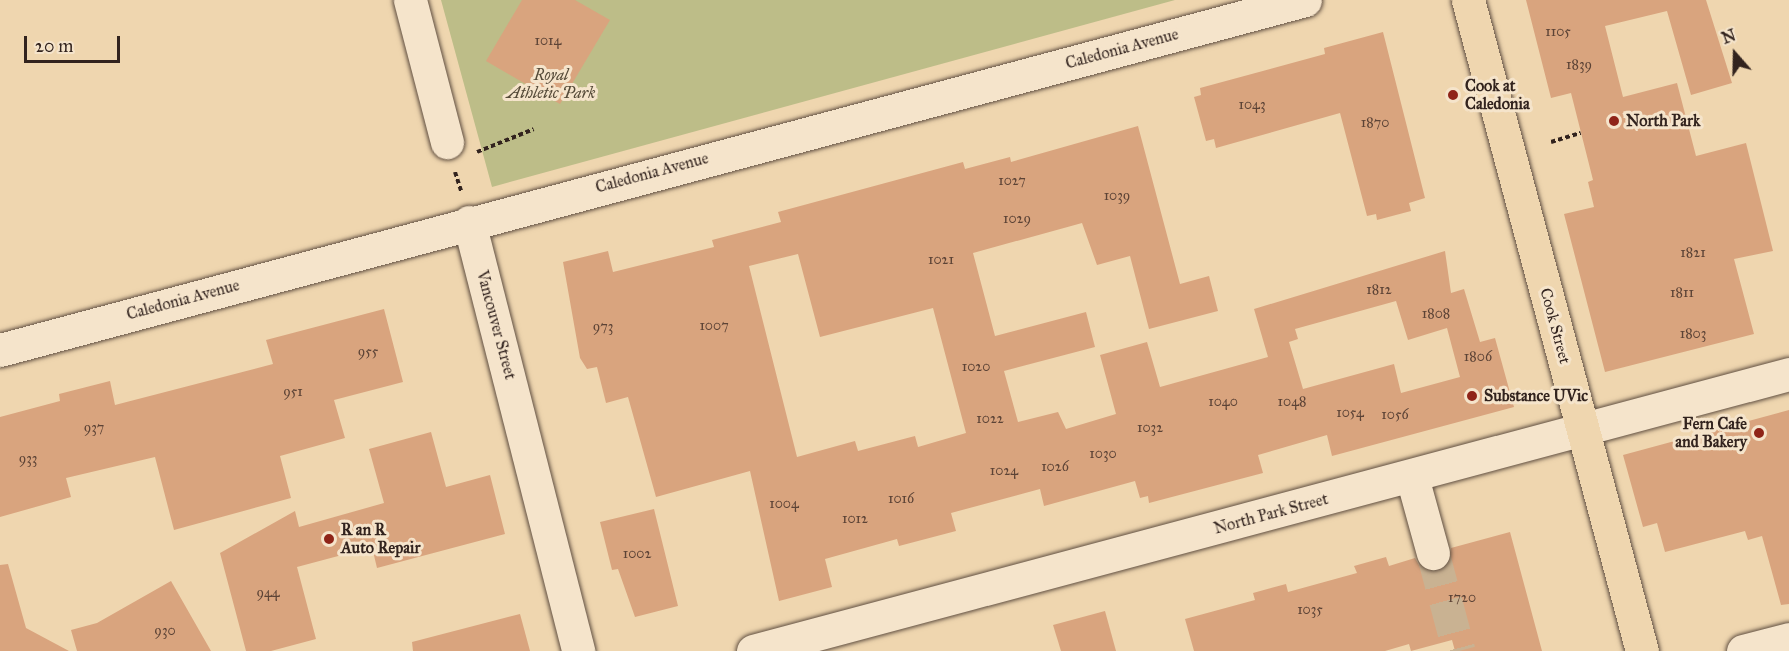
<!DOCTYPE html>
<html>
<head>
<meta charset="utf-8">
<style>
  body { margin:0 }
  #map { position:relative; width:1789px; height:651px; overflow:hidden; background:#efd6af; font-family:"IM FELL Great Primer",serif }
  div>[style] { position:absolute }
  .green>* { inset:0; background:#bdbd88 }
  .building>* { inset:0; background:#d9a47e }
  .minor-tunnel>* { height:33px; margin-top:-16.5px; transform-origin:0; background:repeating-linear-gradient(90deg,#c9b292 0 33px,transparent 0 49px) }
  .path>* { height:4px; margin-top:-2px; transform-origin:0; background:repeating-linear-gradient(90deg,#32231e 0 4.5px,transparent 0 7.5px) }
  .roads { filter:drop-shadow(0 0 2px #615042) drop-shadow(0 0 2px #615042) }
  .minor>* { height:33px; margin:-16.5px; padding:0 16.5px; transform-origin:16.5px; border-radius:16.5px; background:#f5e4cb }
  .major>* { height:33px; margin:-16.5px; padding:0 16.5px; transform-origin:16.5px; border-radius:16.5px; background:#efd6af }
  .dots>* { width:16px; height:16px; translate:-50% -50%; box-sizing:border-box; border:3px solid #f5e4cb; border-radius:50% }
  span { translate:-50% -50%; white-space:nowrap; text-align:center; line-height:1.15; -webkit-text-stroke:6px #f5e4cb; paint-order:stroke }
  .number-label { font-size:14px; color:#5c4336 }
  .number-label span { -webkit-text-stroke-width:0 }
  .street-label { font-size:16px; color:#32231e }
  .park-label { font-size:16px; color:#554a38; font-style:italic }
  .poi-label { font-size:16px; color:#32231e; font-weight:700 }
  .left { translate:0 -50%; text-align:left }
  .right { translate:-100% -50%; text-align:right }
  .north { position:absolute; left:1705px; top:24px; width:60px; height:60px; -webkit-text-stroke:4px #f5e4cb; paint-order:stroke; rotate:340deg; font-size:16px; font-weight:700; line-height:24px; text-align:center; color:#32231e }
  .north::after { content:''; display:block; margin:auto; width:21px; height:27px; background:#32231e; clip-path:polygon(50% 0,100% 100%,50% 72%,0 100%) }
  .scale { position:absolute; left:24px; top:36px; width:96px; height:27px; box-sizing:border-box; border:3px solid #32231e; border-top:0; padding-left:8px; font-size:18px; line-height:21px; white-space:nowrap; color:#32231e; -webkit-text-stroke:4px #f5e4cb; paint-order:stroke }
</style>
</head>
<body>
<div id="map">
  <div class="green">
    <div style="clip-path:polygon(441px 0,1175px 0,492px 187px)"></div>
  </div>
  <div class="building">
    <div style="clip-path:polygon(522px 0,575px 0,610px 20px,560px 104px,486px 61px)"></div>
    <div style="clip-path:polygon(1526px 0,1706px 0,1732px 83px,1691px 95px,1667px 11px,1605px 26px,1623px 97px,1677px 83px,1696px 156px,1746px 143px,1773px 251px,1734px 259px,1754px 334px,1605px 372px,1564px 214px,1594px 207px,1588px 182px,1593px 180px,1571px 93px,1551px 98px)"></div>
    <div style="clip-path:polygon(1383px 32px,1425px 198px,1409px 203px,1411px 211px,1377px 220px,1376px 214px,1367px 216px,1340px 113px,1216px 148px,1214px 139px,1206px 141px,1194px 97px,1201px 95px,1200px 88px,1325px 54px,1324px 48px)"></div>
    <div style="clip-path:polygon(evenodd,1138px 126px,1180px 284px,1209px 276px,1218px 311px,1149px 329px,1130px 256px,1097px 265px,1082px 223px,973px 253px,995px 336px,1086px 312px,1095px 347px,1004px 371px,1018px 422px,1058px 412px,1066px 429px,1116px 414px,1100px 355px,1147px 342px,1160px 387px,1268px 357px,1254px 309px,1445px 251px,1451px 293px,1464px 289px,1480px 342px,1495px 338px,1514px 407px,1332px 456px,1327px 435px,1258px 455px,1263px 473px,1149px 503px,1148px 496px,1140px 498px,1135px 481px,1044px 506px,1040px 489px,951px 513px,956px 531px,899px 546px,897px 539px,825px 559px,832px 587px,779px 601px,750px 471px,656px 497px,628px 397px,606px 403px,597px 367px,587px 369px,580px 358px,563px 262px,608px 251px,613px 272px,714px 247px,712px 240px,781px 222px,778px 212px,963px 162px,965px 169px,1010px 157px,1011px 162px,1138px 126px,798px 254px,820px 337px,933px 308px,966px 433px,918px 447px,915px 436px,858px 451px,855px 441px,797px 457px,749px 266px,798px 254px,1138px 126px,1396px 301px,1408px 340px,1447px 328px,1460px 377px,1401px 393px,1394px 364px,1303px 389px,1289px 342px,1298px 339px,1295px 329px,1396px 301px)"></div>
    <div style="clip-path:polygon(384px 309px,403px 382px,334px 400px,345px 438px,280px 456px,291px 498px,174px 530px,155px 457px,66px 478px,71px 497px,0 517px,0 417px,60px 401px,59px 394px,110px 381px,115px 405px,273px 364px,266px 340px)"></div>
    <div style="clip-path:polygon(1789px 410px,1789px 604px,1781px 605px,1762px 536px,1748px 540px,1745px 531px,1665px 552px,1657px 523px,1643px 527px,1623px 455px)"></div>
    <div style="clip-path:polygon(431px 432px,446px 487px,490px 475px,505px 534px,377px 568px,372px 547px,297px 567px,316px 639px,271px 651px,246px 651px,220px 553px,295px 511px,299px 527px,384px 503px,369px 449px)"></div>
    <div style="clip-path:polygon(654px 509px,678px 606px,635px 617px,618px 569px,612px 570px,600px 522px)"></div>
    <div style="clip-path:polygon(1510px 532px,1542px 651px,1455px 651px,1452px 640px,1411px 651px,1409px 644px,1385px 651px,1194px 651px,1185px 619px,1255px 600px,1253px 593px,1286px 584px,1288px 592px,1357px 573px,1354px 566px,1386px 557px,1389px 566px,1415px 558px,1420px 567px,1437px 571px,1447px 566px,1451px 548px)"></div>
    <div style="clip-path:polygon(8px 564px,26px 628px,69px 651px,0 651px,0 565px)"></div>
    <div style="clip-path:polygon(171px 581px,211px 651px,77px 651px,71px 630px,97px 623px)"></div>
    <div style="clip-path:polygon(1105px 611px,1116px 651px,1061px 651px,1053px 625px)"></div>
    <div style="clip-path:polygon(520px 614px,530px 651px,413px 651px,412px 642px)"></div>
  </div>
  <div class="minor-tunnel">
    <div style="left:1433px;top:553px;width:101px;rotate:75.1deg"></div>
  </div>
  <div class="path">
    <div style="left:1551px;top:142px;width:31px;rotate:-17deg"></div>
    <div style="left:477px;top:152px;width:61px;rotate:-22deg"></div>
    <div style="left:455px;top:172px;width:20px;rotate:72deg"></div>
  </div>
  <div class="roads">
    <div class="minor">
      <div style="left:410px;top:0;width:147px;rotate:75.4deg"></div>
      <div style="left:469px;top:222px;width:443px;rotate:75.7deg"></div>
      <div style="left:0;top:350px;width:1351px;rotate:-15.01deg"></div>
      <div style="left:1412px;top:477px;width:79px;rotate:74.6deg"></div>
      <div style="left:753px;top:651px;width:1072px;rotate:-14.97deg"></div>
      <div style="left:1743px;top:651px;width:48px;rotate:-14.6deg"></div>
    </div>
    <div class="major">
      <div style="left:1468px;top:0;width:674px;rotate:75.04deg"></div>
    </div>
  </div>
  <div class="dots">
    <div style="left:1453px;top:95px;background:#8f2418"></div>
    <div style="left:1614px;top:121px;background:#8f2418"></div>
    <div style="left:1472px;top:396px;background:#8f2418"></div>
    <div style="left:1759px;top:433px;background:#8f2418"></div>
    <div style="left:329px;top:539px;background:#8f2418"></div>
  </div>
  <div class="number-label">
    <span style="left:1558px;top:32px">1105</span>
    <span style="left:548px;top:41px">1014</span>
    <span style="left:1579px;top:65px">1839</span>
    <span style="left:1252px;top:105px">1043</span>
    <span style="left:1375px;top:123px">1870</span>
    <span style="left:1012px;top:181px">1027</span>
    <span style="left:1117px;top:196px">1039</span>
    <span style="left:1017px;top:219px">1029</span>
    <span style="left:1693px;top:253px">1821</span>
    <span style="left:941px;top:260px">1021</span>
    <span style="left:1379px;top:290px">1812</span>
    <span style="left:1682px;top:293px">1811</span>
    <span style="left:1436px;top:314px">1808</span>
    <span style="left:714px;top:326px">1007</span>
    <span style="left:603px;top:327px">973</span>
    <span style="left:1693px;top:334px">1803</span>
    <span style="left:368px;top:352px">955</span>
    <span style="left:1478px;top:357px">1806</span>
    <span style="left:976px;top:367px">1020</span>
    <span style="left:293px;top:392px">951</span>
    <span style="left:1223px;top:402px">1040</span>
    <span style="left:1292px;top:402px">1048</span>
    <span style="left:1350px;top:413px">1054</span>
    <span style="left:1395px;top:415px">1056</span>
    <span style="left:990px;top:419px">1022</span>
    <span style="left:94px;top:428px">937</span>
    <span style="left:1150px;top:428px">1032</span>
    <span style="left:1103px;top:454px">1030</span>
    <span style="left:28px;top:459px">933</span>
    <span style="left:1055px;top:467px">1026</span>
    <span style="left:1004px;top:471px">1024</span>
    <span style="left:901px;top:499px">1016</span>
    <span style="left:784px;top:504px">1004</span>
    <span style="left:855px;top:519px">1012</span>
    <span style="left:637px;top:554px">1002</span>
    <span style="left:268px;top:593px">944</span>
    <span style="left:1462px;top:598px">1720</span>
    <span style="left:1310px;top:610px">1035</span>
    <span style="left:165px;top:631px">930</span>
  </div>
  <div class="street-label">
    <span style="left:1122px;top:49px;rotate:-15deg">Caledonia Avenue</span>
    <span style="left:652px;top:173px;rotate:-15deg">Caledonia Avenue</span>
    <span style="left:183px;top:300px;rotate:-15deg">Caledonia Avenue</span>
    <span style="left:496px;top:325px;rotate:75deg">Vancouver Street</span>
    <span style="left:1555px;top:326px;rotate:75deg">Cook Street</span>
    <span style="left:1271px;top:514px;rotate:-15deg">North Park Street</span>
  </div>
  <div class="park-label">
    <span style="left:551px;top:84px">Royal<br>Athletic Park</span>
  </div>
  <div class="poi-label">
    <span class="left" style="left:1465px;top:95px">Cook at<br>Caledonia</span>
    <span class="left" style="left:1626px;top:121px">North Park</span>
    <span class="left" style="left:1484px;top:396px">Substance UVic</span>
    <span class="right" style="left:1747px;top:433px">Fern Cafe<br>and Bakery</span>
    <span class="left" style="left:341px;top:539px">R an R<br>Auto Repair</span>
  </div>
  <div class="north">N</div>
  <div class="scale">20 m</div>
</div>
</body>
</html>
